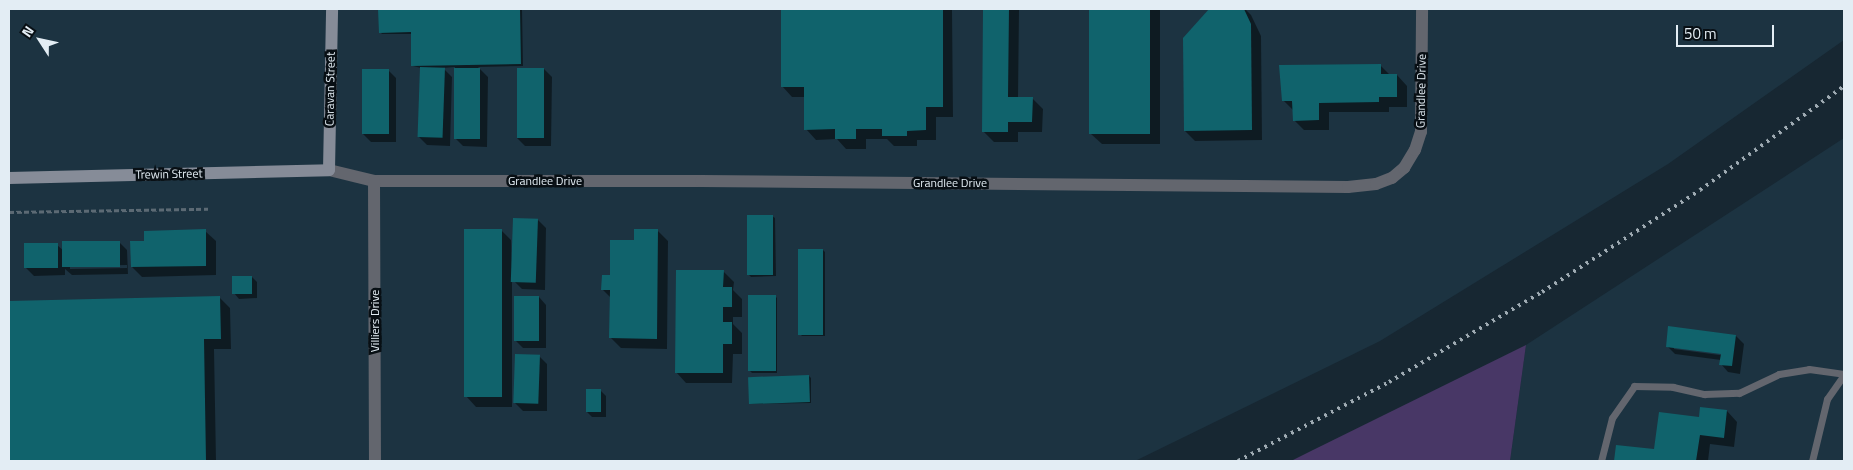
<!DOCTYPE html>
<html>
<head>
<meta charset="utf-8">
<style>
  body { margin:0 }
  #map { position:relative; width:1853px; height:470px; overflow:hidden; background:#172732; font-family:"Titillium Web",sans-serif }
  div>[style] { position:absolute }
  .built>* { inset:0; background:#1c3341 }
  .green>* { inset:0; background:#483766 }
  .shadow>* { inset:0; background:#0007 }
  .building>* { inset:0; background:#10636c; transform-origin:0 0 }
  .path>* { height:2.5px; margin-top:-1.25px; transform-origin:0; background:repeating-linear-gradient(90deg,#5c6a74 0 5px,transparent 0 7.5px) }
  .lane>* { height:7px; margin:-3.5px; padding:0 3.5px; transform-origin:3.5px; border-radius:3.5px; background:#63666e }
  .street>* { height:12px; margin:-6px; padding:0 6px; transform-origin:6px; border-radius:6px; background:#63666e }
  .secondary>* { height:12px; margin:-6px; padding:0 6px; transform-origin:6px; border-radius:6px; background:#868c98 }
  .rail>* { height:4px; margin-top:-2px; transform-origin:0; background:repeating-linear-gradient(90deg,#9fabb3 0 2.5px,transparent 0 7.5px) }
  span { translate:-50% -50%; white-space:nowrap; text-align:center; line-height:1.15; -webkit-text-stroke:5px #080f14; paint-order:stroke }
  .street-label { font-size:12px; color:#e3edf4 }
  .frame { position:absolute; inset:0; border:10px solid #e3edf4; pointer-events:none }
  .north { position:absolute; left:15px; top:15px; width:50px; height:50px; -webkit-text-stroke:4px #080f14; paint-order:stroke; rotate:305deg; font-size:14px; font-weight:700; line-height:20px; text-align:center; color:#e3edf4 }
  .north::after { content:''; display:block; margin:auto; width:18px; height:22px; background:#e3edf4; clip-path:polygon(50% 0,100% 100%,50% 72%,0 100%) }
  .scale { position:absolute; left:1676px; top:25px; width:98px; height:22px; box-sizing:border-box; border:2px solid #e3edf4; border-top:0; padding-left:6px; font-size:15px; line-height:18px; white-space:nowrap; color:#e3edf4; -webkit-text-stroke:4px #080f14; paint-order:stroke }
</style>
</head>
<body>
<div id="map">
  <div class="built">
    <div style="clip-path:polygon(9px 9px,1844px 9px,1844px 40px,1668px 164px,1380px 341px,1135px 461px,9px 461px)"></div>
    <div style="clip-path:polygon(1844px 138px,1844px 461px,1510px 461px,1526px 345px)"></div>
  </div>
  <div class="green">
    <div style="clip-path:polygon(1526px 345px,1510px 461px,1291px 461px,1311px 451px)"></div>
  </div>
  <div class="shadow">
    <div style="clip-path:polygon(380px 9px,522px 9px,523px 66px,478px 67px,488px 77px,487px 147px,463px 146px,455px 138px,455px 67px,443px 68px,452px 77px,450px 146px,427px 145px,419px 137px,421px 68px,413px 66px,412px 34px,382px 34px,380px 32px)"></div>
    <div style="clip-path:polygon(782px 9px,952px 9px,953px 117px,936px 117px,936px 140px,917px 140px,917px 146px,894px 146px,887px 139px,866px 139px,866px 149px,846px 149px,837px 139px,816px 140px,806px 129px,806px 97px,792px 97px,782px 86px)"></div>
    <div style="clip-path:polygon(985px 9px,1019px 10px,1018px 98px,1032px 98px,1043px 109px,1042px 132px,1018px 132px,1018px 142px,994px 142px,983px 131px)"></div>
    <div style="clip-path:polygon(1091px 9px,1160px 9px,1160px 144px,1102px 144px,1091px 134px)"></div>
    <div style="clip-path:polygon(1211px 9px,1245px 9px,1251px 15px,1261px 36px,1262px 140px,1195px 141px,1185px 131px,1184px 38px)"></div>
    <div style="clip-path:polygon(1380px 65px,1390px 75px,1397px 75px,1407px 86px,1407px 107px,1389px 107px,1389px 112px,1329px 112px,1329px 130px,1304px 130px,1294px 120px,1294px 111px,1283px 100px)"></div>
    <div style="clip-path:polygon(544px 69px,552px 77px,551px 146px,525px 146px,517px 138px)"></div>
    <div style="clip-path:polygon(388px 70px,396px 78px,396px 142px,371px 142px,363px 134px)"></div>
    <div style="clip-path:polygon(772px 216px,775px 218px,776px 276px,751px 277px,749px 275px)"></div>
    <div style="clip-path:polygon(538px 220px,546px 228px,545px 290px,522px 289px,512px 279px,512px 407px,476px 407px,466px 396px,501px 230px,511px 240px,512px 272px,514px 272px)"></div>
    <div style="clip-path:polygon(657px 230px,668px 241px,667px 349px,621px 348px,611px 338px,611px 298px,603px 290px,635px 241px)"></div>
    <div style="clip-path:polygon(205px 231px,216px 241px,216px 275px,142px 277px,132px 267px,145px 242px)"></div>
    <div style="clip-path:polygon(evenodd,119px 242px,127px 250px,128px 274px,72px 275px,65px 269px,65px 275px,34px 276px,26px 268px,57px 245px,64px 251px,119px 242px,127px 265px,127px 268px,70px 269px,70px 266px,127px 265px)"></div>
    <div style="clip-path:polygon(823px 250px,825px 252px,825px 336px,802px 336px,800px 334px)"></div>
    <div style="clip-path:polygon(723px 271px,734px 282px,733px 290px,742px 299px,742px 317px,733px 317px,733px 324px,742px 333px,742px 354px,733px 354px,732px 383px,686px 383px,676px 372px)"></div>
    <div style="clip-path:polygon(252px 277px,257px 282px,257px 298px,239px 299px,234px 293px)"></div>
    <div style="clip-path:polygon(775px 296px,777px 298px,777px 373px,752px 373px,750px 371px)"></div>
    <div style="clip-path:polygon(539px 297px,546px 305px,546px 348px,523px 348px,515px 340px)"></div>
    <div style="clip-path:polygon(220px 298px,230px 308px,231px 349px,214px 349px,216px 461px,9px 461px,9px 302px)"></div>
    <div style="clip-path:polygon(evenodd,1736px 336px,1744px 344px,1740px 374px,1728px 372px,1721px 364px,1721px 360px,1675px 354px,1667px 346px,1736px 336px,1674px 346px,1727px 353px,1727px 356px,1674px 349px,1674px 346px)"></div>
    <div style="clip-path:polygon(539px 356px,547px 364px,547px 411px,523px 411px,515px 403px)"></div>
    <div style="clip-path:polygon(809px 376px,811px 378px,811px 403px,752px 404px,750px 402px)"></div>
    <div style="clip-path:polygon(601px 391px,606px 396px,606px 417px,592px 417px,587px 412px)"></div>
    <div style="clip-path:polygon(1727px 411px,1737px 422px,1734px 447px,1710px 444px,1708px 461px,1616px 461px,1617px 446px,1655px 451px,1700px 418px)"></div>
  </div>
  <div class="building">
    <div style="clip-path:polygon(378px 9px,520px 9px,521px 64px,411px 66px,411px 32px,379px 33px)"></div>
    <div style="clip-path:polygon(781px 9px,943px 9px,943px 107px,926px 107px,926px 130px,907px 131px,907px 136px,882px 136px,882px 129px,856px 129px,856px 139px,835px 139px,835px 129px,804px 130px,804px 87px,781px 87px)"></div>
    <div style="clip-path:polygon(983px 9px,1009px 9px,1008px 97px,1033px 97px,1032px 122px,1008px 122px,1008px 132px,982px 132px)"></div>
    <div style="left:1089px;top:9px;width:61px;height:125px"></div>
    <div style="clip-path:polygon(1209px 9px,1244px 9px,1251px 24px,1252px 130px,1184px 131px,1183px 38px)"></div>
    <div style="clip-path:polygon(1381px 64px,1381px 74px,1397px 74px,1397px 97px,1379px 97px,1379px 102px,1319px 103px,1319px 120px,1293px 121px,1292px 101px,1282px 101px,1279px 65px)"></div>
    <div style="left:420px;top:67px;width:25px;height:70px;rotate:2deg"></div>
    <div style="left:454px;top:68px;width:26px;height:71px"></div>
    <div style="left:517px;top:68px;width:27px;height:70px"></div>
    <div style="left:362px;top:69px;width:27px;height:65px"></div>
    <div style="left:747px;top:215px;width:26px;height:60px"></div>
    <div style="left:513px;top:218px;width:25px;height:64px;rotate:2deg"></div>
    <div style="clip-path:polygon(206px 229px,206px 266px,131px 267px,130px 241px,144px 241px,144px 231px)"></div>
    <div style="left:464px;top:229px;width:38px;height:168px"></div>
    <div style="clip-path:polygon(634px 229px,658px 229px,657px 339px,609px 338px,610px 290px,601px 290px,602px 275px,610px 275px,610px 240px,634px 240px)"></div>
    <div style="left:120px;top:241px;width:26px;height:58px;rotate:90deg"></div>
    <div style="left:58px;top:243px;width:25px;height:34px;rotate:90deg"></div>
    <div style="left:798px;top:249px;width:25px;height:86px"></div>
    <div style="clip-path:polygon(676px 270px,724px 270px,723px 287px,732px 287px,732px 307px,723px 307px,723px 322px,732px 322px,732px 344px,723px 344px,723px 373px,675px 373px)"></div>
    <div style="left:232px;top:276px;width:20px;height:18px"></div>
    <div style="left:748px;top:295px;width:28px;height:76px"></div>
    <div style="clip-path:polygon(220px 296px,221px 339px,204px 339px,206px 461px,9px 461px,9px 301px)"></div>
    <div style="left:514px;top:296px;width:25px;height:45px"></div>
    <div style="clip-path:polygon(1668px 326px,1736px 335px,1732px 366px,1719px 365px,1721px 354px,1666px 347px)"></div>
    <div style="left:515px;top:354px;width:25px;height:49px;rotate:2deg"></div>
    <div style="left:809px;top:375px;width:27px;height:61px;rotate:88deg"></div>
    <div style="left:586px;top:389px;width:15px;height:23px"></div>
    <div style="clip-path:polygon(1700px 407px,1727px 410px,1724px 438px,1700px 435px,1696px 461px,1614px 461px,1616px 445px,1654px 449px,1659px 412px,1699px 417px)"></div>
  </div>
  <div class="path">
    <div style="left:9px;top:212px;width:199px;rotate:-0.9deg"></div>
  </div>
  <div class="lane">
    <div style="left:1601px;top:461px;width:44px;rotate:-75.7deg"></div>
    <div style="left:1612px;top:418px;width:39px;rotate:-55deg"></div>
    <div style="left:1634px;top:386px;width:39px;rotate:1deg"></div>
    <div style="left:1673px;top:387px;width:32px;rotate:13deg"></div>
    <div style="left:1704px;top:394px;width:35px;rotate:-2deg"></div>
    <div style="left:1739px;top:393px;width:44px;rotate:-25.4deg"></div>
    <div style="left:1779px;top:374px;width:30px;rotate:-9deg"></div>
    <div style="left:1809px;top:369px;width:35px;rotate:8deg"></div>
    <div style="left:1812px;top:461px;width:64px;rotate:-76.4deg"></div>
    <div style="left:1827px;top:399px;width:29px;rotate:-55deg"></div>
  </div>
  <div class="street">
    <div style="left:329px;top:170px;width:46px;rotate:13.7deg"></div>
    <div style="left:374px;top:181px;width:327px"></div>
    <div style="left:701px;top:181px;width:647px;rotate:0.53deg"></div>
    <div style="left:1348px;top:187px;width:28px;rotate:-6deg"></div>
    <div style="left:1376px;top:184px;width:17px;rotate:-21deg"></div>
    <div style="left:1392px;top:178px;width:16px;rotate:-40deg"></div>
    <div style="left:1404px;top:168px;width:21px;rotate:-59deg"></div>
    <div style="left:1415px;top:150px;width:19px;rotate:-72deg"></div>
    <div style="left:1421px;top:132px;width:123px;rotate:-89.5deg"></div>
    <div style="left:374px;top:181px;width:280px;rotate:89.8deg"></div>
  </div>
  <div class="secondary">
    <div style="left:9px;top:178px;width:320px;rotate:-1.4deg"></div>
    <div style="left:329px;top:170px;width:161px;rotate:-88.9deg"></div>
  </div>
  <div class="rail">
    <div style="left:1238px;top:461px;width:170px;rotate:-27.6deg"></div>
    <div style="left:1389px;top:382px;width:178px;rotate:-30.5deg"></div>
    <div style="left:1542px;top:292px;width:188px;rotate:-32.8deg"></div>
    <div style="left:1700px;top:190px;width:178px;rotate:-35.8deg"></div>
  </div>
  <div class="street-label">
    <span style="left:330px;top:89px;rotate:-89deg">Caravan Street</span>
    <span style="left:1421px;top:91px;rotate:-89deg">Grandlee Drive</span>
    <span style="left:169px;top:174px;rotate:-1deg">Trewin Street</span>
    <span style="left:545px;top:181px">Grandlee Drive</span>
    <span style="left:950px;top:183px">Grandlee Drive</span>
    <span style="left:375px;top:321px;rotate:-90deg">Villiers Drive</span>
  </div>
  <div class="frame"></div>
  <div class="north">N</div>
  <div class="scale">50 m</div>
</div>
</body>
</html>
